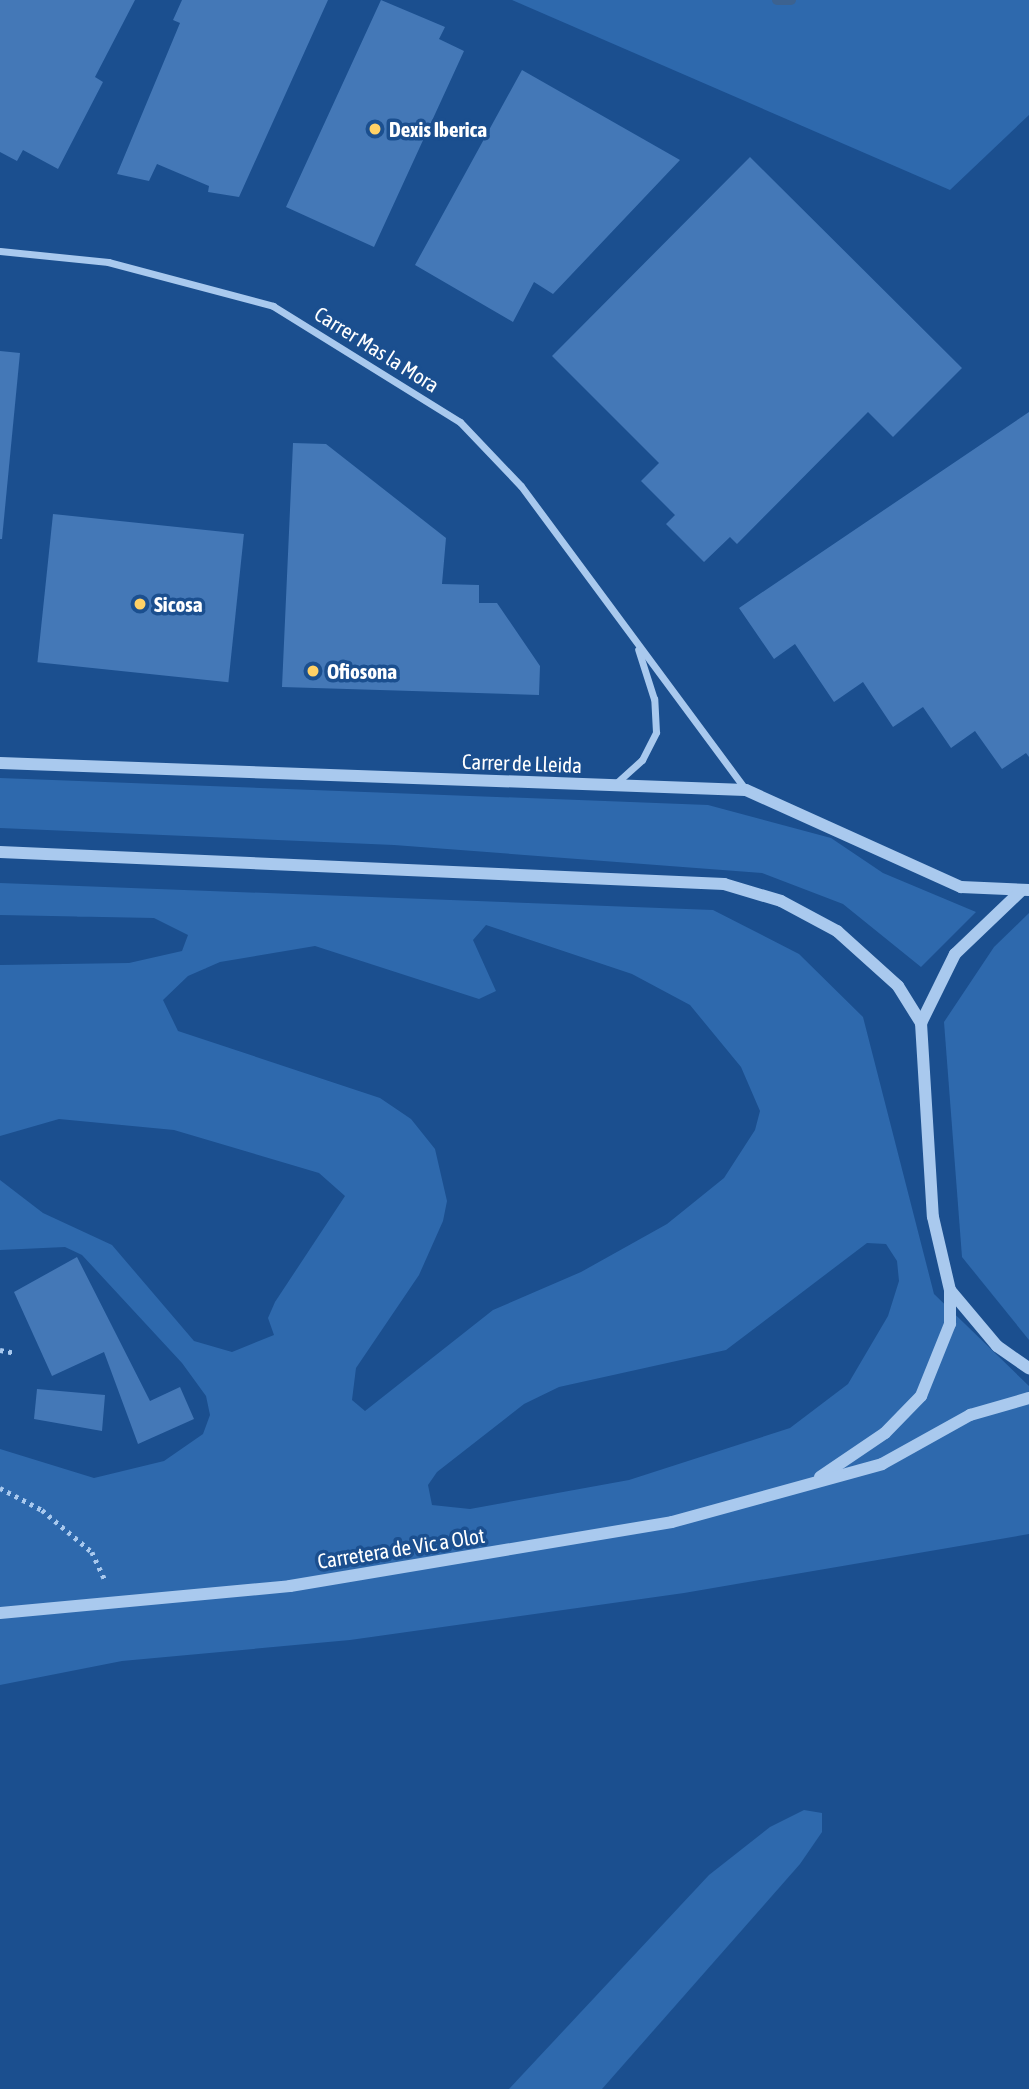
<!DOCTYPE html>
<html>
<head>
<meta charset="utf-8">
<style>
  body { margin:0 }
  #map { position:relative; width:1029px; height:2089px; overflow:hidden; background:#1b4f8f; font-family:"Asap Condensed",sans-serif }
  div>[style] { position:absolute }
  .green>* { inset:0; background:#2e69ad }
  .stream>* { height:10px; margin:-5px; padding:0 5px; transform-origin:5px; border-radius:5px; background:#3c6290 }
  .building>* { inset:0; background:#4478b7; transform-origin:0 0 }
  .path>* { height:4.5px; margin-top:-2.25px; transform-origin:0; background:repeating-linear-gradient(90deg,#a9c9ee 0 3.5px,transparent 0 8.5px) }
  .minor>* { height:7px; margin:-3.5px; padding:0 3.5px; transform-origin:3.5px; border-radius:3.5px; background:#a9c9ee }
  .tertiary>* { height:12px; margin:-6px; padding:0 6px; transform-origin:6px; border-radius:6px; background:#a9c9ee }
  .dots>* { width:19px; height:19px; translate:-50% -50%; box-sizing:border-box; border:4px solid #1b4f8f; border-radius:50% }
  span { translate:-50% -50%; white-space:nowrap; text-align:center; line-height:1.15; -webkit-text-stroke:7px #1b4f8f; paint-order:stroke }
  .poi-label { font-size:21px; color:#fff; font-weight:700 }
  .left { translate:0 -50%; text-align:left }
  .street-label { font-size:21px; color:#fff }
</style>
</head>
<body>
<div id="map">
  <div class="green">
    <div style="clip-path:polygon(512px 0,1029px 0,1029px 115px,950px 190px)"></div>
    <div style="clip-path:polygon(0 778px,708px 805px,831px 838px,883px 873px,976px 912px,921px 967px,843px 904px,762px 873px,394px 845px,0 828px)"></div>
    <div style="clip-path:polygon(evenodd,0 883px,713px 910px,799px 954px,863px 1017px,934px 1294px,1029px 1386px,1029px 1534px,684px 1593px,350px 1640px,122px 1661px,0 1685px,0 1449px,94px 1478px,164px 1461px,203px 1434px,210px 1415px,206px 1396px,182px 1363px,82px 1255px,65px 1247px,0 1250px,0 1180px,43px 1213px,112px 1245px,194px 1341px,232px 1352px,274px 1335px,268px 1318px,275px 1302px,345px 1196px,319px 1173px,174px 1130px,59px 1119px,0 1136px,0 965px,129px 963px,182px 951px,188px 935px,154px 918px,0 915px,0 883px,486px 925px,632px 974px,690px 1005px,741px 1067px,760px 1111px,755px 1130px,724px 1178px,667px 1224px,581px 1272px,493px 1310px,365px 1411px,352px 1400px,356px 1368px,419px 1275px,443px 1221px,447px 1201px,435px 1149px,411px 1119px,380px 1098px,178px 1031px,163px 1000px,188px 976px,220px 962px,315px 946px,479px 999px,496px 991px,473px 940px,486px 925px,0 883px,867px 1243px,886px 1244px,897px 1261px,899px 1281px,888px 1316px,848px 1384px,790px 1428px,629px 1480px,470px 1509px,432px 1505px,428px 1485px,437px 1472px,524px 1404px,559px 1387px,726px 1350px,867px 1243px)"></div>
    <div style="clip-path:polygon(1029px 913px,1029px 1340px,962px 1257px,944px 1022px,994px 947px)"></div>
    <div style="clip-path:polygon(804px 1810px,822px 1813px,822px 1832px,800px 1864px,602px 2089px,509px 2089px,709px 1875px,770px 1827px)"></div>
  </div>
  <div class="stream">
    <div style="left:777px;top:0;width:14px"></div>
  </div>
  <div class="building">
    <div style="clip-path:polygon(0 0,135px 0,95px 77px,103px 82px,58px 169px,23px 150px,17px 161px,0 152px)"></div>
    <div style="clip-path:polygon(182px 0,328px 0,239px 197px,208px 192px,209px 186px,157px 164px,149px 181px,117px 174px,180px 23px,173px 20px)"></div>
    <div style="clip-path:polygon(381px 0,445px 27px,439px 39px,464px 51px,374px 247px,286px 207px)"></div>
    <div style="clip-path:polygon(522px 70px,680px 160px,553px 294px,534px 282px,513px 322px,415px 265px)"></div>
    <div style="clip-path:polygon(750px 157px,962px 368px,893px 437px,868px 412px,737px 544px,730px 537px,704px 562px,666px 524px,675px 515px,641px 481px,659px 463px,552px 356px)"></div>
    <div style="clip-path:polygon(0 351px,20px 353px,2px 539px,0 539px)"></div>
    <div style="clip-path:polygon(1029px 412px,1029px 757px,1026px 753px,1002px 769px,975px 731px,951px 748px,923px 707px,893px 727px,863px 682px,834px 702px,795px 644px,774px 659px,739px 608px)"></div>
    <div style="clip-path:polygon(293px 443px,326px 444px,446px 538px,442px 584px,479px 585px,479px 603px,497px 603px,540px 666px,539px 695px,282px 687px)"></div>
    <div style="left:53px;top:514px;width:192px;height:149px;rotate:6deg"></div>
    <div style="clip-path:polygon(77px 1257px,150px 1401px,180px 1387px,194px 1419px,138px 1444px,104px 1352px,52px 1376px,14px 1292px)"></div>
    <div style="clip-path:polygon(37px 1389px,105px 1395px,102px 1431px,34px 1419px)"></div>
  </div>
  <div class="path">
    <div style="left:0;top:1350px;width:16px;rotate:11deg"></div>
    <div style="left:0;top:1488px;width:47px;rotate:27.6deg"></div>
    <div style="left:42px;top:1510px;width:65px;rotate:40deg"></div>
    <div style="left:92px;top:1552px;width:33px;rotate:65deg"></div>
  </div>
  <div class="minor">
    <div style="left:0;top:251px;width:109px;rotate:5.8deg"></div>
    <div style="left:108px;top:262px;width:171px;rotate:14.9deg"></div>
    <div style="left:273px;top:306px;width:220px;rotate:31.8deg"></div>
    <div style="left:460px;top:422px;width:88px;rotate:46.4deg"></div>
    <div style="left:521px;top:486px;width:378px;rotate:53.5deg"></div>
    <div style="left:613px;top:786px;width:39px;rotate:-42deg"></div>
    <div style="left:642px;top:760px;width:31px;rotate:-63deg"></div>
    <div style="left:656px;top:732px;width:33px;rotate:-93deg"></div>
    <div style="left:654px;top:699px;width:52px;rotate:-107.7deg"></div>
  </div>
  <div class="tertiary">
    <div style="left:0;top:763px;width:746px;rotate:2.07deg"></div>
    <div style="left:746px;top:790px;width:236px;rotate:24.3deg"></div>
    <div style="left:961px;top:887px;width:68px;rotate:2.5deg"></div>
    <div style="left:0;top:852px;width:725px;rotate:2.53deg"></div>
    <div style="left:724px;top:884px;width:59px;rotate:16.6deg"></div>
    <div style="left:781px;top:901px;width:64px;rotate:28.2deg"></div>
    <div style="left:837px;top:931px;width:82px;rotate:42deg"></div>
    <div style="left:898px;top:986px;width:44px;rotate:58.1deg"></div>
    <div style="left:1022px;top:890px;width:93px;rotate:136.3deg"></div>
    <div style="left:955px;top:954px;width:77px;rotate:116.2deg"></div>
    <div style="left:921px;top:1023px;width:194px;rotate:86.5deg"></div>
    <div style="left:933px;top:1217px;width:75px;rotate:76.9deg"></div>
    <div style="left:950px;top:1290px;width:73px;rotate:50deg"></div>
    <div style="left:997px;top:1346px;width:39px;rotate:35deg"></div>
    <div style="left:820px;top:1477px;width:78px;rotate:-34.1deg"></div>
    <div style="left:885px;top:1433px;width:52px;rotate:-45.8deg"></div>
    <div style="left:921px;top:1396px;width:78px;rotate:-68.1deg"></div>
    <div style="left:950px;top:1324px;width:34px;rotate:-90deg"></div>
    <div style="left:0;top:1613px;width:291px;rotate:-5.3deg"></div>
    <div style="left:290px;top:1586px;width:387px;rotate:-9.5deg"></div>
    <div style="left:672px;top:1522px;width:218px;rotate:-15.4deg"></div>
    <div style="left:882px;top:1464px;width:101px;rotate:-29.1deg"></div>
    <div style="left:970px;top:1415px;width:61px;rotate:-16.1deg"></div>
  </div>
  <div class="dots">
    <div style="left:375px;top:129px;background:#ffd166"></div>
    <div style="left:140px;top:604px;background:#ffd166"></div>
    <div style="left:313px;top:671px;background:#ffd166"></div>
  </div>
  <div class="poi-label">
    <span class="left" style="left:389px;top:129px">Dexis Iberica</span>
    <span class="left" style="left:154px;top:604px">Sicosa</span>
    <span class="left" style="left:327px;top:671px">Ofiosona</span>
  </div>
  <div class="street-label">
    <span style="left:377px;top:349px;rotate:32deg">Carrer Mas la Mora</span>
    <span style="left:522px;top:763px;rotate:2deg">Carrer de Lleida</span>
    <span style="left:401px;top:1548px;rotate:-9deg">Carretera de Vic a Olot</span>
  </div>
</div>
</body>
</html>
